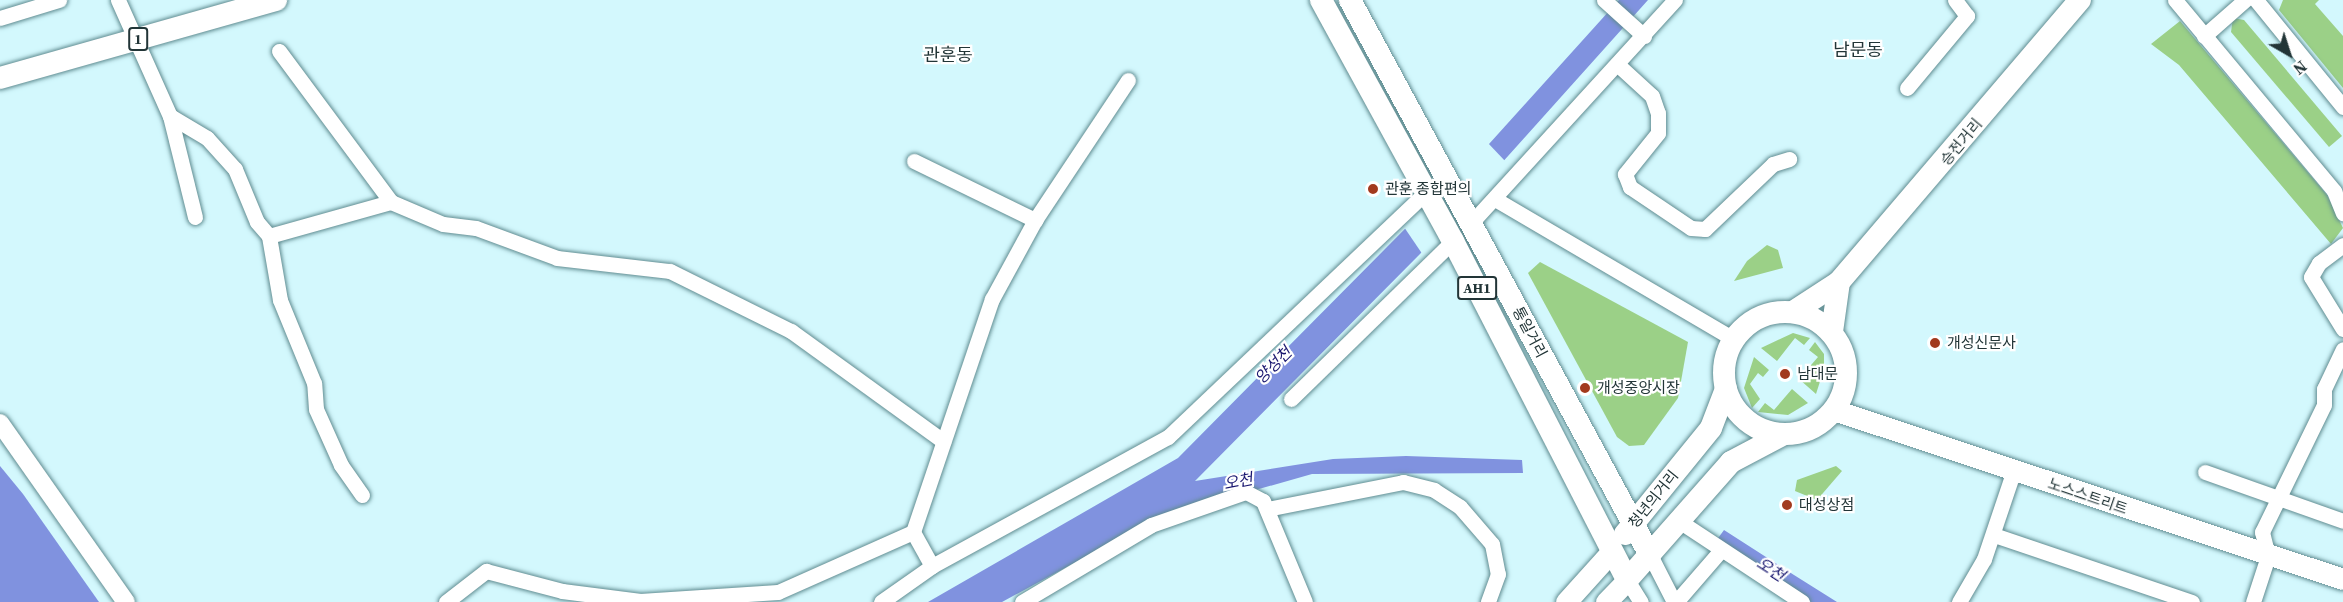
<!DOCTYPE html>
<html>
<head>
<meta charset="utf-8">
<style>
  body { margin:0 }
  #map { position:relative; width:2343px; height:602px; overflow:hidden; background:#d3f8fd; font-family:"Source Serif 4","Noto Sans KR",serif }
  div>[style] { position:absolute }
  .green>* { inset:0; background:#9bd087 }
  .water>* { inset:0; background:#8092df }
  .pier>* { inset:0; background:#d3f8fd }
  .roads { filter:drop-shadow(0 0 2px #608c91) drop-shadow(0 0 2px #608c91) }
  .minor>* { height:15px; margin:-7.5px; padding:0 7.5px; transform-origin:7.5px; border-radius:7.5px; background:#fff }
  .tertiary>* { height:18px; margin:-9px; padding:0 9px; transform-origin:9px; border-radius:9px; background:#fff }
  .secondary>* { height:21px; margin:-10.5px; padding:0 10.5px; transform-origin:10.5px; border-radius:10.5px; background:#fff }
  .primary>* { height:22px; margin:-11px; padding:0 11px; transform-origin:11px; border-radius:11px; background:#fff }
  .primary>.ring { margin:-11px; padding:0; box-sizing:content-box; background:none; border:22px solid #fff; border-radius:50% }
  .dots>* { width:16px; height:16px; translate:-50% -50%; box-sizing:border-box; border:3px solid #fff; border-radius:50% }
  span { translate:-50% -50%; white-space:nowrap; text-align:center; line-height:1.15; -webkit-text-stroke:4.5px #fff; paint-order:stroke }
  .shield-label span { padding:2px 4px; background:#fff; border:2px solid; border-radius:4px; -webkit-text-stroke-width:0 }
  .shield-label { font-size:14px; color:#223537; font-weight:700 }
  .street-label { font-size:15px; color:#223537 }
  .poi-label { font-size:15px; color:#223537 }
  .left { translate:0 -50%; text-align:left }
  .water-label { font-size:16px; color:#18166f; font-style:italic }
  .quarter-label { font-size:18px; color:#223537 }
  .north { position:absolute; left:2259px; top:24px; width:60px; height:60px; -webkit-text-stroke:4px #fff; paint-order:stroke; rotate:141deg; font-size:16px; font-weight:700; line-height:24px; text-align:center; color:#223537 }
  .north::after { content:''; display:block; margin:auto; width:21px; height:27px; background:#223537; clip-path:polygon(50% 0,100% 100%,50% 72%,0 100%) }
</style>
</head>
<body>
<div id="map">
  <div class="green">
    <div style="clip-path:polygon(2283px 0,2319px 0,2315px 4px,2343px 36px,2343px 88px,2279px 10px)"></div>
    <div style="clip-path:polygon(2233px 18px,2244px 20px,2342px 136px,2329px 147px,2231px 32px)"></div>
    <div style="clip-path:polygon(2180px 21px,2327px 195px,2343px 228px,2331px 244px,2179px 65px,2151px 44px)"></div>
    <div style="clip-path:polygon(1767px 245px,1778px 250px,1783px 268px,1734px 281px,1747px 261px)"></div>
    <div style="clip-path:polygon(1540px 262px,1688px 342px,1678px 398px,1644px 445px,1629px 446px,1617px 437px,1528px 273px)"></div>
    <div style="clip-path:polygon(1793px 333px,1810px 338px,1804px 345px,1795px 338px,1777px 361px,1761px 348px)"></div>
    <div style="clip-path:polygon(1815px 342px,1824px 354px,1824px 369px,1816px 394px,1799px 379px,1818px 357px,1809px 350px)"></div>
    <div style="clip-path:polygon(1754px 357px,1769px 370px,1763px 377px,1758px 373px,1750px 384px,1760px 399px,1752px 408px,1744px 388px)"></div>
    <div style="clip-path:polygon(1792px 389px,1808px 403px,1788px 415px,1758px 412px,1765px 403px,1774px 410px)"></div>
    <div style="clip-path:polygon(1836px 466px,1842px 471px,1817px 500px,1795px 491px,1797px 480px)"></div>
  </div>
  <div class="water">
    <div style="clip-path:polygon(1619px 0,1648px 0,1420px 254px,1195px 481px,1333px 459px,1406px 456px,1522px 460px,1523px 473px,1312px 474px,1157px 518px,1002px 602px,928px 602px,1178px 458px,1489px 144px)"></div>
    <div style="clip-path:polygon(0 466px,23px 494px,99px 602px,0 602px)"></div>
    <div style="clip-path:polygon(1724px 530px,1794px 575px,1837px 602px,1811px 602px,1716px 541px)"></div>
  </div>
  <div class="pier">
    <div style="clip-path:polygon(1487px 142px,1506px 162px,1423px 255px,1404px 227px)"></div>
  </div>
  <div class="roads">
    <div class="minor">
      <div style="left:118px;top:0;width:127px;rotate:65.9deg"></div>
      <div style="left:170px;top:116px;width:104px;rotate:76.1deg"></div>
      <div style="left:1604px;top:0;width:54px;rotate:42deg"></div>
      <div style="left:2175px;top:0;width:249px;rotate:50.2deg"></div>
      <div style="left:2334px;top:191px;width:24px;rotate:68deg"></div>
      <div style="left:2256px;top:0;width:138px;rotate:50.9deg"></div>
      <div style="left:0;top:18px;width:62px;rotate:-17deg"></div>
      <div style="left:2204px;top:36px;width:55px;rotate:-41.3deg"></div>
      <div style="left:279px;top:51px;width:188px;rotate:53.4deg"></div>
      <div style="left:391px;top:202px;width:56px;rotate:22.9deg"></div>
      <div style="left:443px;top:224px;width:33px;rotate:7deg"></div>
      <div style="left:476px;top:228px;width:86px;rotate:20.3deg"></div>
      <div style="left:557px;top:258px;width:114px;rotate:6.6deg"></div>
      <div style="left:670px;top:271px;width:135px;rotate:26.4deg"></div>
      <div style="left:791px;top:331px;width:188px;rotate:35.9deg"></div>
      <div style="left:1617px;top:64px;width:47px;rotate:42.4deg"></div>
      <div style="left:1652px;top:96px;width:18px;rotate:71deg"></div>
      <div style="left:1658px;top:113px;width:20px;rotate:90deg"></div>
      <div style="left:1658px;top:133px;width:53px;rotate:128.8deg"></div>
      <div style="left:1625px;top:174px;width:14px;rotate:69deg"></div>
      <div style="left:1630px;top:187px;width:73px;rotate:33.9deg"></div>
      <div style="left:1691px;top:228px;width:14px;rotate:4deg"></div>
      <div style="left:1705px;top:229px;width:94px;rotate:-43.7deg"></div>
      <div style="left:1773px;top:164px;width:17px;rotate:-17deg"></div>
      <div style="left:1907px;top:88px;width:94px;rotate:-50.2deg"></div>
      <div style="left:1967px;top:16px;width:20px;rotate:-127deg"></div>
      <div style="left:170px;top:116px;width:43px;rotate:30.7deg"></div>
      <div style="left:207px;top:138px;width:42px;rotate:47.9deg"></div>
      <div style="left:235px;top:169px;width:57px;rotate:67.5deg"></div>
      <div style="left:257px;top:222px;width:18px;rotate:49deg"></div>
      <div style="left:914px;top:161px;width:135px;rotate:26deg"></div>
      <div style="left:1495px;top:199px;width:277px;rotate:30.4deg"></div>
      <div style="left:1472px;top:222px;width:301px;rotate:-47.6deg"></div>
      <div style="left:2343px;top:245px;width:30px;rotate:143deg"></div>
      <div style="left:2319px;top:263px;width:16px;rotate:120deg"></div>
      <div style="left:2311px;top:277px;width:61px;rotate:58.4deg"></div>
      <div style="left:1291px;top:399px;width:226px;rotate:-44.3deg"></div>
      <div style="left:2205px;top:472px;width:146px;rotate:19.5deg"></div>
      <div style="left:362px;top:495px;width:37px;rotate:-125deg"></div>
      <div style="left:341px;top:465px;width:61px;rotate:-114.1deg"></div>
      <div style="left:316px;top:409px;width:26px;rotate:-94deg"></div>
      <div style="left:314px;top:383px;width:90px;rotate:-112.3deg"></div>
      <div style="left:280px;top:300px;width:65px;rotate:-99.8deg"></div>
      <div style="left:269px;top:236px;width:127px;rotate:-15.6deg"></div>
      <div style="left:1267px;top:509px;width:139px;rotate:-11.2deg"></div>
      <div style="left:1403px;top:482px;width:32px;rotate:14deg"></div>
      <div style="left:1434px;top:490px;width:31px;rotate:33deg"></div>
      <div style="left:1460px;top:507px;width:49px;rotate:49.1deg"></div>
      <div style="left:1492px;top:544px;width:31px;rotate:79deg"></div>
      <div style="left:1498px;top:574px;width:30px;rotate:110deg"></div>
      <div style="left:1676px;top:519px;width:151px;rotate:33.4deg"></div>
      <div style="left:913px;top:532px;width:39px;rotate:61deg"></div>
      <div style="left:1994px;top:535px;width:209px;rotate:18.7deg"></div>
      <div style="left:1650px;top:555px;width:53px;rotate:62.9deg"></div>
      <div style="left:1627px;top:580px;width:26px;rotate:58deg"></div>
      <div style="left:446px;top:602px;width:51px;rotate:-37.8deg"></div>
      <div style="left:486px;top:571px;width:79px;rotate:14.7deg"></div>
      <div style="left:562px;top:591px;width:79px;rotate:7.3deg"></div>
      <div style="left:640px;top:601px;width:138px;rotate:-3.7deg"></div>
      <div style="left:778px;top:592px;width:148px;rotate:-24deg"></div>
      <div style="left:913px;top:532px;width:246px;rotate:-71.3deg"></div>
      <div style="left:992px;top:299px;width:90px;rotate:-61.4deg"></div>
      <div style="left:1035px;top:220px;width:168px;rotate:-56.4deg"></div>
      <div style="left:881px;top:602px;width:62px;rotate:-35.2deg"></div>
      <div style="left:932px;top:566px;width:269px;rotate:-28.7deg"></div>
      <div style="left:1168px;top:437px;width:356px;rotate:-43.5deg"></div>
      <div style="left:1022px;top:602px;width:150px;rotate:-30.8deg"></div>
      <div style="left:1151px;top:525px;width:101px;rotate:-19.2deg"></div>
      <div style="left:1246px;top:492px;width:19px;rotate:28deg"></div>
      <div style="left:1263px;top:501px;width:109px;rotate:67.4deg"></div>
      <div style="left:1676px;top:602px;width:69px;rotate:-49.1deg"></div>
      <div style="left:1959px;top:602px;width:50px;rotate:-59.8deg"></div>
      <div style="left:1984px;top:559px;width:94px;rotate:-71.4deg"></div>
      <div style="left:2253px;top:602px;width:48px;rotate:-71.9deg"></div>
      <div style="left:2268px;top:556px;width:25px;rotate:-104deg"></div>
      <div style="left:2262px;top:532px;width:141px;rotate:-64deg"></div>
      <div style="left:2324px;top:405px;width:16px;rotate:-90deg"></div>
      <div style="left:2324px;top:389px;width:44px;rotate:-64.6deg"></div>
    </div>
    <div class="tertiary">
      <div style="left:0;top:423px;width:219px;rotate:54.9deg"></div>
    </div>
    <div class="secondary">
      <div style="left:1834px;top:410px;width:536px;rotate:18.37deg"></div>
      <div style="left:1566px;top:602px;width:67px;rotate:-48deg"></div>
      <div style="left:1606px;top:602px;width:30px;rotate:-46deg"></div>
    </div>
    <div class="primary">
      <div style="left:1321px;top:0;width:275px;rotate:61.3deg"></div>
      <div style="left:1453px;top:241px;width:381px;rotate:62.8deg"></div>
      <div style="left:1627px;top:580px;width:157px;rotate:-48.6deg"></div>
      <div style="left:1731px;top:462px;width:60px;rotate:-27.8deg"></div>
      <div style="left:1350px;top:0;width:631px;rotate:61.61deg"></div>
      <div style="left:0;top:78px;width:287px;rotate:-15.8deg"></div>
      <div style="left:1839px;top:282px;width:371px;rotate:-49.5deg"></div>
      <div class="ring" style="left:1724px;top:312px;width:100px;height:100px"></div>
      <div style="left:1793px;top:312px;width:55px;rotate:-33.1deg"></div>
      <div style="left:1839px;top:282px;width:50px;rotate:98deg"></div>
      <div style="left:1625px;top:534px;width:136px;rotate:-50.9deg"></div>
      <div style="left:1711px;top:428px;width:42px;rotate:-69deg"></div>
    </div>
  </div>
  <div class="dots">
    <div style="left:1373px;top:189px;background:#a23a1e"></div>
    <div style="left:1935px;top:343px;background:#a23a1e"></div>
    <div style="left:1785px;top:374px;background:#a23a1e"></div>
    <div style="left:1585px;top:388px;background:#a23a1e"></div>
    <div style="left:1787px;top:505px;background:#a23a1e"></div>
  </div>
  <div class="shield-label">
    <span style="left:138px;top:39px">1</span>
    <span style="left:1477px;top:288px">AH1</span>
  </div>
  <div class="street-label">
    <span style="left:1961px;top:142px;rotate:-50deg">승전거리</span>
    <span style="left:1530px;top:332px;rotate:62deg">통일거리</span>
    <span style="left:2088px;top:496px;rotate:19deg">노스스트리트</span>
    <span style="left:1653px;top:499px;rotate:-51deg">청년의거리</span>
  </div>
  <div class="poi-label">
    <span class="left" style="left:1385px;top:189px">관훈 종합편의</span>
    <span class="left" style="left:1947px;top:343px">개성신문사</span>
    <span class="left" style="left:1797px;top:374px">남대문</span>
    <span class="left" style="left:1597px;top:388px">개성중앙시장</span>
    <span class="left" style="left:1799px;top:505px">대성상점</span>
  </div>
  <div class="water-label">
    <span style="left:1273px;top:365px;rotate:-45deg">양성천</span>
    <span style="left:1238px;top:481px;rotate:-11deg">오천</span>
    <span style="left:1771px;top:569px;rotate:33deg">오천</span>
  </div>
  <div class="quarter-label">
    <span style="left:1858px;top:50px">남문동</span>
    <span style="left:948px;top:55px">관훈동</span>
  </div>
  <div class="north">N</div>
</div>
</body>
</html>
